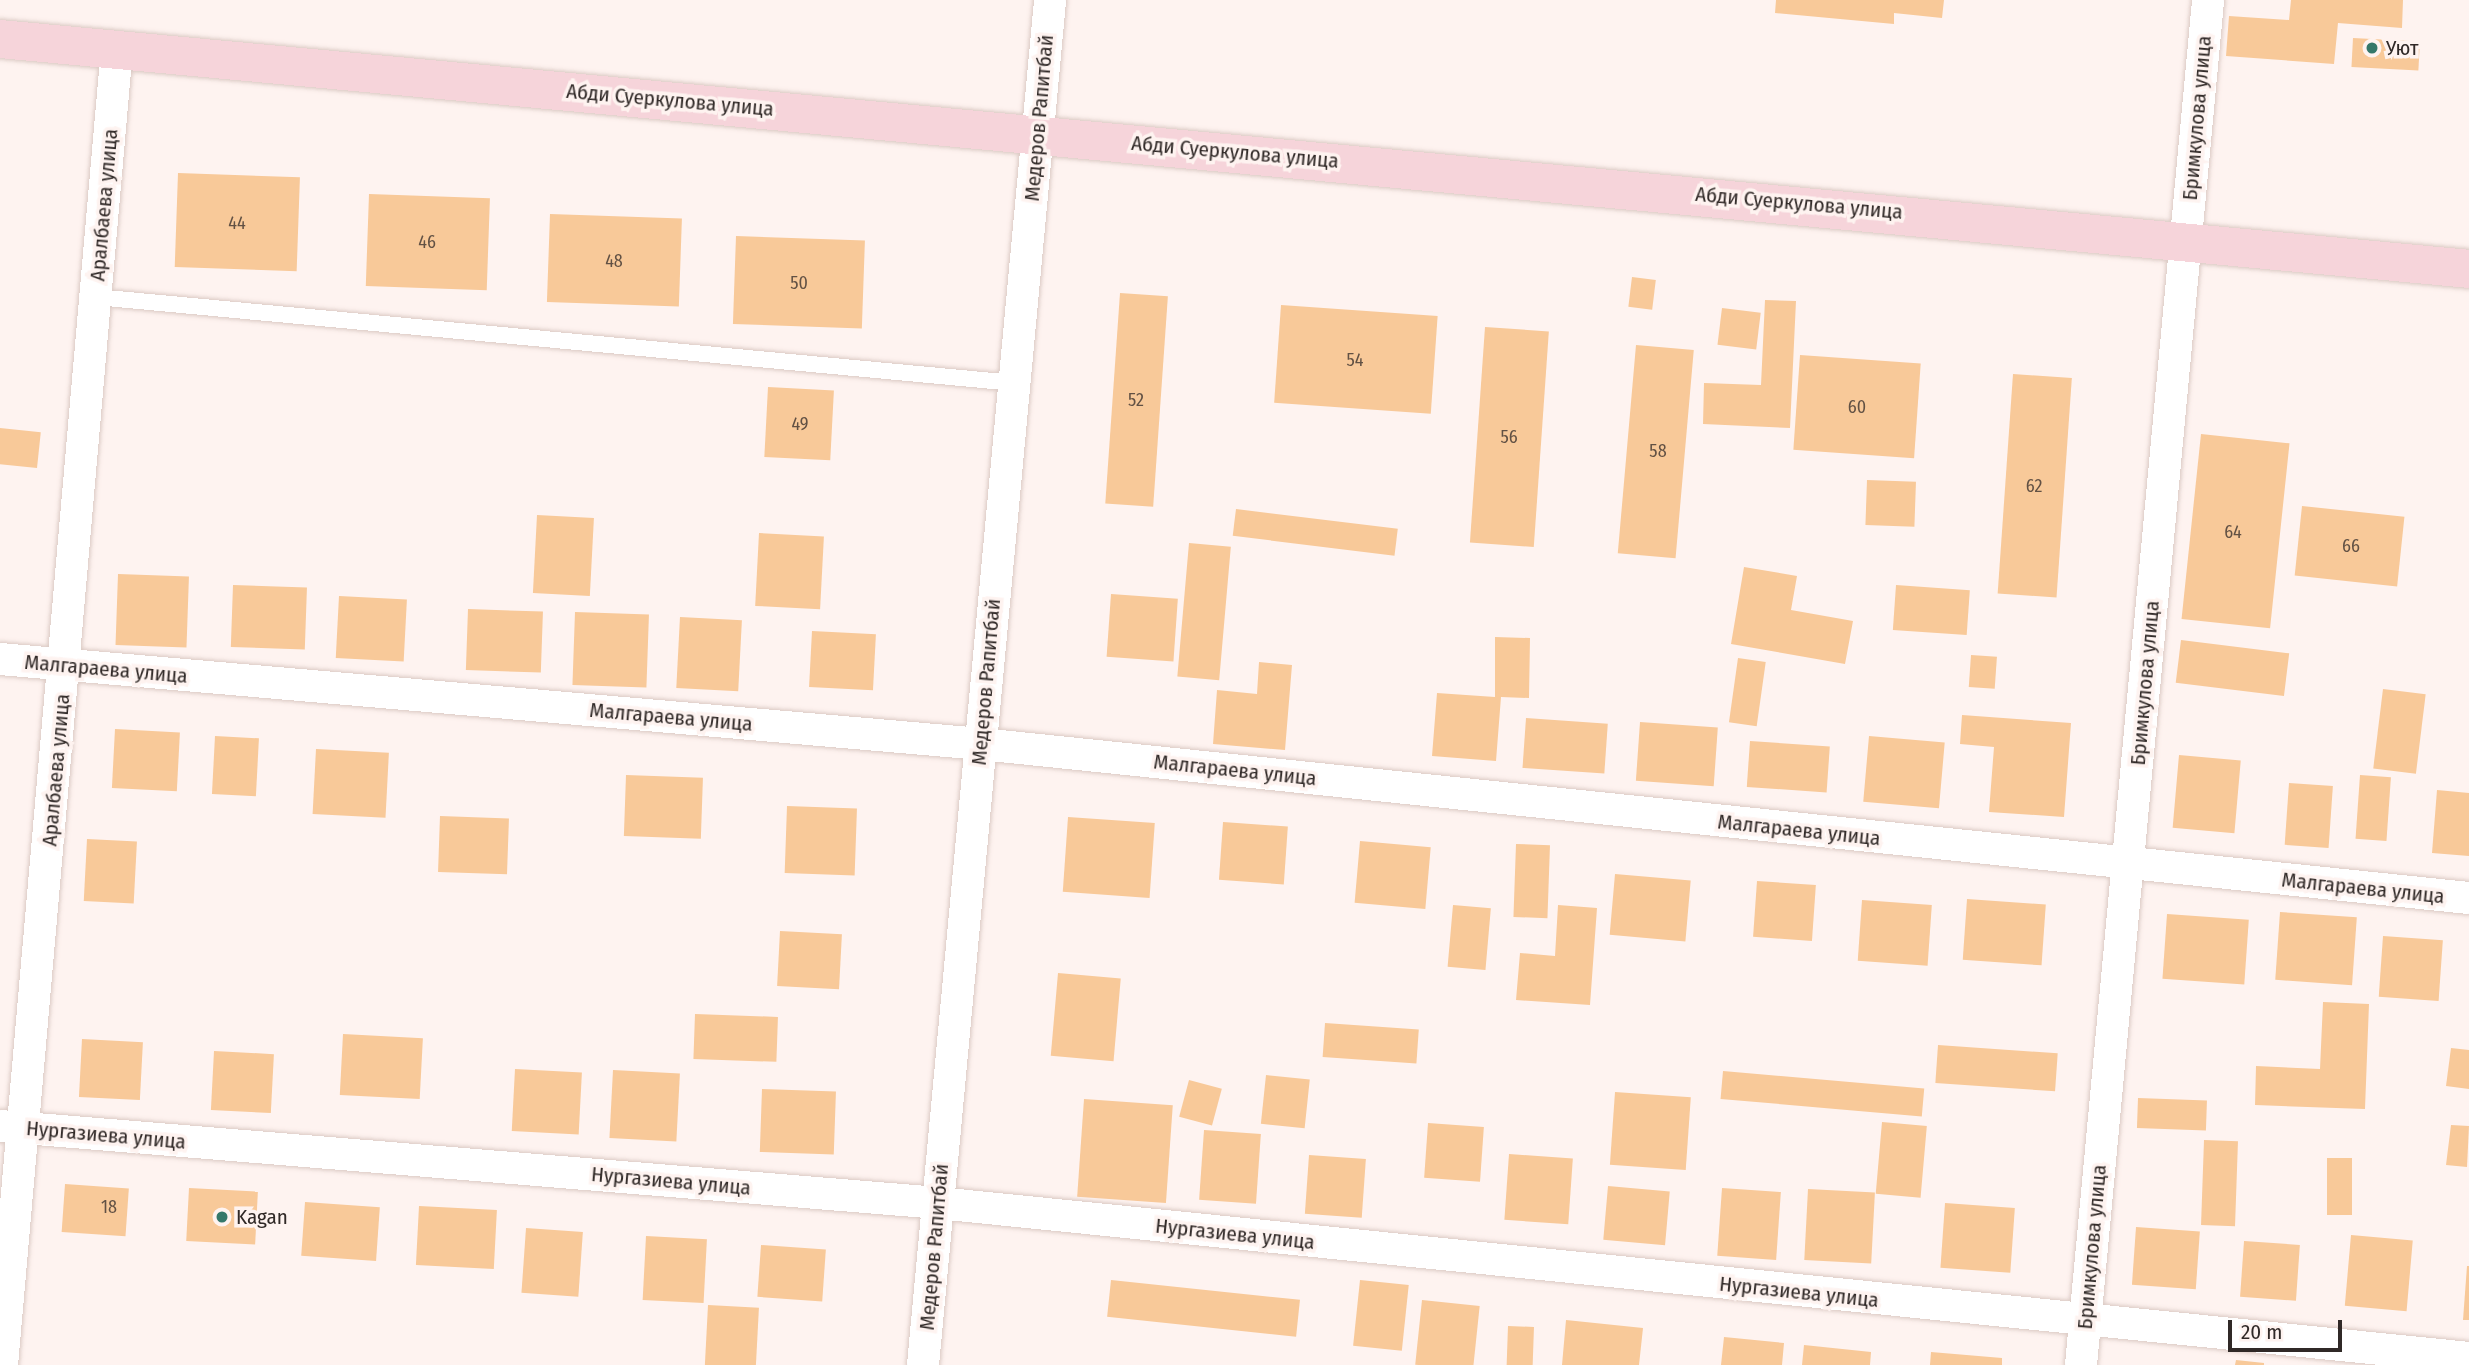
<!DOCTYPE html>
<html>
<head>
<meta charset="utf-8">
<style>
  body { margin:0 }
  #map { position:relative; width:2469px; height:1365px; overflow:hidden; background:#fef3f0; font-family:"Fira Sans Condensed",sans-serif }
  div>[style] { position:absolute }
  .building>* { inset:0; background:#f8c999; transform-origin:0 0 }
  .roads { filter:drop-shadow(0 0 2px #dbcac4) drop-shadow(0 0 2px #dbcac4) }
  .lane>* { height:16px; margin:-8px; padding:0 8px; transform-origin:8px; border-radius:8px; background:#fff }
  .street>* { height:32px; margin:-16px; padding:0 16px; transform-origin:16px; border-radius:16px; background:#fff }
  .secondary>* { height:38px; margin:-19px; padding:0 19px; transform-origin:19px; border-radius:19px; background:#f6d4da }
  .dots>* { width:19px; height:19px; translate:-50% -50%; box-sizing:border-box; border:4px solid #fef3f0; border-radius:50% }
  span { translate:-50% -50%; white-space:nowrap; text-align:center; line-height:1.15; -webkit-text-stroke:7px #fef3f0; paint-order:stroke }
  .number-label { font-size:18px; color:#625144 }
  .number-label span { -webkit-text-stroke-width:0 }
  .poi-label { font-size:21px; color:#302927 }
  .left { translate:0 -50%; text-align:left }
  .street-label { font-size:21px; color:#302927 }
  .scale { position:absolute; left:2228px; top:1320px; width:114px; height:32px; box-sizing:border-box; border:4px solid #302927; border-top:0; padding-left:9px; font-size:21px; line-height:24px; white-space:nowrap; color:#302927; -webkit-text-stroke:5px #fef3f0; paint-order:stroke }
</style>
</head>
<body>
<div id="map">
  <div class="building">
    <div style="clip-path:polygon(1776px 0,1944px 0,1942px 18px,1894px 13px,1894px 24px,1775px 13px)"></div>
    <div style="clip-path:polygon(2291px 0,2403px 0,2402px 28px,2338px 23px,2334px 64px,2226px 56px,2229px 16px,2289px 20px)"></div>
    <div style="left:2353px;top:38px;width:67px;height:29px;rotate:3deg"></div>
    <div style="left:178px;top:173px;width:122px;height:94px;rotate:2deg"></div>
    <div style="left:369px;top:194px;width:121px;height:92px;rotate:2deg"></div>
    <div style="left:550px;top:214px;width:132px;height:88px;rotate:2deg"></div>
    <div style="left:736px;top:236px;width:129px;height:88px;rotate:2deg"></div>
    <div style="left:1632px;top:277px;width:24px;height:30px;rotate:7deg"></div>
    <div style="left:1120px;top:293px;width:48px;height:211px;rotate:4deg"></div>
    <div style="clip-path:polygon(1765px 300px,1796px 301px,1790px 428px,1703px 424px,1704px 383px,1761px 385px)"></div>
    <div style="left:1281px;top:305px;width:157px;height:98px;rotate:4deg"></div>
    <div style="left:1722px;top:308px;width:39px;height:37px;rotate:7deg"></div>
    <div style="left:1485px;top:327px;width:64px;height:216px;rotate:4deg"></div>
    <div style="left:1636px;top:345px;width:58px;height:209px;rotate:5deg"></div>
    <div style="left:1800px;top:355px;width:121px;height:95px;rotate:4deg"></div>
    <div style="left:2013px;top:374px;width:59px;height:220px;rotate:4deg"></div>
    <div style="left:768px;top:387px;width:66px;height:70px;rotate:3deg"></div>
    <div style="left:0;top:428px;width:41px;height:36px;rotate:6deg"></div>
    <div style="left:2201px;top:434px;width:89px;height:186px;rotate:6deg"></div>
    <div style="left:1867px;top:480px;width:49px;height:45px;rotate:2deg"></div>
    <div style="left:2302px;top:506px;width:103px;height:70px;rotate:6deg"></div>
    <div style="left:1236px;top:509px;width:163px;height:27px;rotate:7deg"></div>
    <div style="left:537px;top:515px;width:57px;height:78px;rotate:3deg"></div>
    <div style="left:759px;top:533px;width:65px;height:73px;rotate:3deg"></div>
    <div style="left:1189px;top:543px;width:42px;height:134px;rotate:5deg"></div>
    <div style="clip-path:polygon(1744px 567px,1797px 576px,1791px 610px,1853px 621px,1845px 664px,1731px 644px)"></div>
    <div style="left:118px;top:574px;width:71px;height:71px;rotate:2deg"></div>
    <div style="left:233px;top:585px;width:74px;height:62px;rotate:2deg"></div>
    <div style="left:1896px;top:585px;width:74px;height:45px;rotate:4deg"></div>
    <div style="left:1111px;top:594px;width:67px;height:63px;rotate:4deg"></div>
    <div style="left:339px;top:596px;width:68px;height:62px;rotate:3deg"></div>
    <div style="left:468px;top:609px;width:75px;height:61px;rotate:2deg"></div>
    <div style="left:575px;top:612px;width:74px;height:73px;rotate:2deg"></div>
    <div style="left:680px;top:617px;width:62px;height:71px;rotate:3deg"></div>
    <div style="left:812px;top:631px;width:64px;height:56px;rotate:3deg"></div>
    <div style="clip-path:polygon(1495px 637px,1530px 638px,1529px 698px,1501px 697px,1496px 761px,1432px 756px,1437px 693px,1495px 697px)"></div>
    <div style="left:2181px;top:640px;width:109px;height:43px;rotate:7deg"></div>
    <div style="left:1971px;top:655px;width:26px;height:32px;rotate:4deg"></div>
    <div style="left:1738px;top:658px;width:28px;height:65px;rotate:8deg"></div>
    <div style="clip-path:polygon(1259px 662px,1292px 665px,1285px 750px,1213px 744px,1217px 690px,1257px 694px)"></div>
    <div style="left:2383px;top:689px;width:43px;height:80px;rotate:7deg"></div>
    <div style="clip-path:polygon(1962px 715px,2071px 723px,2064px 817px,1989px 812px,1994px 747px,1960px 744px)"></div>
    <div style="left:1526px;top:718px;width:82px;height:50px;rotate:4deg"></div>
    <div style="left:1640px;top:722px;width:78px;height:59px;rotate:4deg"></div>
    <div style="left:115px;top:729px;width:65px;height:59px;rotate:3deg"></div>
    <div style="left:215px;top:736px;width:44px;height:58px;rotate:3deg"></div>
    <div style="left:1869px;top:736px;width:76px;height:66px;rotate:5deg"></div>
    <div style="left:1750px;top:741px;width:80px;height:46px;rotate:4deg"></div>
    <div style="left:316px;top:749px;width:73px;height:65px;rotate:3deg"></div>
    <div style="left:2179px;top:755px;width:62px;height:73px;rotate:5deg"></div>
    <div style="left:626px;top:775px;width:77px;height:61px;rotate:2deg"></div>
    <div style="left:2360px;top:775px;width:31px;height:64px;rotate:4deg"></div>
    <div style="left:2289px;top:783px;width:44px;height:62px;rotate:4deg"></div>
    <div style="clip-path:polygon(2437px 790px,2469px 793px,2469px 856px,2432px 853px)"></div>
    <div style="left:787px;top:806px;width:70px;height:67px;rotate:2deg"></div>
    <div style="left:440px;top:816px;width:69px;height:56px;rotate:2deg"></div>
    <div style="left:1068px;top:817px;width:87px;height:75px;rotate:4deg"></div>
    <div style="left:1223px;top:822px;width:65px;height:58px;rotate:4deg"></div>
    <div style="left:87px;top:839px;width:50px;height:62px;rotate:3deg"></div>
    <div style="left:1360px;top:841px;width:71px;height:62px;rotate:5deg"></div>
    <div style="left:1516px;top:844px;width:34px;height:73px;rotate:2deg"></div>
    <div style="left:1615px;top:874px;width:76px;height:61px;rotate:5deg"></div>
    <div style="left:1757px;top:881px;width:59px;height:56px;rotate:4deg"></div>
    <div style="left:1967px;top:899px;width:79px;height:61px;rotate:4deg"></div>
    <div style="left:1862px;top:900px;width:70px;height:61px;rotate:4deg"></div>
    <div style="left:1453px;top:905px;width:38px;height:62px;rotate:5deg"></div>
    <div style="clip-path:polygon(1558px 905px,1597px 908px,1590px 1005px,1516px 1000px,1520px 953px,1555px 956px)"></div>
    <div style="left:2280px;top:912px;width:77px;height:68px;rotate:4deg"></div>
    <div style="left:2167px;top:914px;width:82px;height:65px;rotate:4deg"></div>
    <div style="left:780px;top:931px;width:62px;height:55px;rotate:3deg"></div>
    <div style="left:2383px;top:936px;width:60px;height:61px;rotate:4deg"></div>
    <div style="left:1058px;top:973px;width:63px;height:83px;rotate:5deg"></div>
    <div style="clip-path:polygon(2323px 1002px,2369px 1004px,2365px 1109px,2255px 1105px,2256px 1066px,2320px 1069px)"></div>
    <div style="left:695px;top:1014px;width:83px;height:45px;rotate:2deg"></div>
    <div style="left:1325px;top:1023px;width:94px;height:34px;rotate:4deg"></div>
    <div style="left:343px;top:1034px;width:80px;height:61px;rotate:3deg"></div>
    <div style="left:82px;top:1039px;width:61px;height:58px;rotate:3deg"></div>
    <div style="left:1938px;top:1045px;width:120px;height:38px;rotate:4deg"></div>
    <div style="clip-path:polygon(2451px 1048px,2469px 1050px,2469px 1089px,2446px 1086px)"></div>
    <div style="left:214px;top:1051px;width:60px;height:59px;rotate:3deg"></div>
    <div style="left:515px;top:1069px;width:67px;height:62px;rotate:3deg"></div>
    <div style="left:613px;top:1070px;width:67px;height:68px;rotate:3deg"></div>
    <div style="left:1723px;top:1071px;width:202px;height:28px;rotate:5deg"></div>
    <div style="left:1266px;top:1075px;width:44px;height:49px;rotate:6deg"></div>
    <div style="left:1189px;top:1080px;width:34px;height:38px;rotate:15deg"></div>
    <div style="left:762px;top:1089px;width:74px;height:63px;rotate:2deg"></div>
    <div style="left:1615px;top:1092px;width:76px;height:73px;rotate:4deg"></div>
    <div style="left:2138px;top:1098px;width:69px;height:30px;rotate:2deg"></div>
    <div style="left:1084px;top:1099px;width:89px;height:98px;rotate:4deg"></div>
    <div style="left:1882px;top:1122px;width:45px;height:72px;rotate:5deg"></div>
    <div style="left:1428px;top:1123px;width:56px;height:55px;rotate:4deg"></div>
    <div style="clip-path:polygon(2451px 1125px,2469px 1126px,2467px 1167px,2446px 1165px)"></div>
    <div style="left:1204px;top:1130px;width:57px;height:70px;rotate:4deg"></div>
    <div style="left:2204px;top:1140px;width:34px;height:85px;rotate:2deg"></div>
    <div style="left:1509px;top:1154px;width:64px;height:66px;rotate:4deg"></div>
    <div style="left:1309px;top:1155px;width:57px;height:59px;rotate:4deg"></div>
    <div style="left:2327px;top:1158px;width:25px;height:57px"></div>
    <div style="left:65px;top:1184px;width:64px;height:48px;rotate:4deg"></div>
    <div style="left:1608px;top:1186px;width:62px;height:54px;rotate:5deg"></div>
    <div style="left:189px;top:1188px;width:69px;height:53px;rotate:3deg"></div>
    <div style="left:1722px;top:1188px;width:59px;height:68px;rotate:4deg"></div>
    <div style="left:1808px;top:1189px;width:67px;height:71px;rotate:3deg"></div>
    <div style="left:305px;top:1202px;width:75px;height:54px;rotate:4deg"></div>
    <div style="left:1945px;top:1203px;width:70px;height:65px;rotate:4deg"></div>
    <div style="left:419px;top:1206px;width:78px;height:59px;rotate:3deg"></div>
    <div style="left:2136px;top:1227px;width:64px;height:58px;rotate:4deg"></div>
    <div style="left:526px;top:1228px;width:57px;height:65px;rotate:4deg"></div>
    <div style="left:2351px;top:1235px;width:62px;height:71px;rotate:5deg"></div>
    <div style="left:646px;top:1236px;width:61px;height:64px;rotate:3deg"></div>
    <div style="left:2244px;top:1241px;width:56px;height:56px;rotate:4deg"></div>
    <div style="left:761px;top:1245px;width:65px;height:52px;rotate:4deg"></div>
    <div style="clip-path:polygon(2467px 1266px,2469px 1266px,2469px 1320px,2463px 1320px)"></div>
    <div style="left:1111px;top:1280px;width:190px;height:37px;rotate:6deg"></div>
    <div style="left:1360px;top:1280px;width:49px;height:66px;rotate:6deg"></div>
    <div style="left:1422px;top:1300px;width:58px;height:65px;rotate:6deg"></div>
    <div style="left:708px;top:1305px;width:51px;height:60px;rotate:3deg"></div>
    <div style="clip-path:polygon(1566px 1320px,1643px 1328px,1639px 1365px,1562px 1365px)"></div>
    <div style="left:1508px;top:1326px;width:26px;height:39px;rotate:2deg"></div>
    <div style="clip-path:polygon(1724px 1337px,1784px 1343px,1782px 1365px,1721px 1365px)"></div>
    <div style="clip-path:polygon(1804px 1345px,1871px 1352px,1870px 1365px,1802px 1365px)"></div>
    <div style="clip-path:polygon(1931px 1352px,2002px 1358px,2002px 1365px,1930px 1365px)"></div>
    <div style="clip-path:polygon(2236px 1360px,2264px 1363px,2264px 1365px,2235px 1365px)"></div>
  </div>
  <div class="roads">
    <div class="lane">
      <div style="left:96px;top:297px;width:922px;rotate:5.35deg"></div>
    </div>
    <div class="street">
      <div style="left:0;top:659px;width:985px;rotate:4.95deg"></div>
      <div style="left:981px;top:744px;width:1496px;rotate:5.91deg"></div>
      <div style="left:0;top:1126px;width:941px;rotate:4.69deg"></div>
      <div style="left:938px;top:1203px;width:1539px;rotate:5.78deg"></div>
      <div style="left:2px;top:1365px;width:1321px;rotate:-85.01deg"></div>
      <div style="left:923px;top:1365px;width:1371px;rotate:-84.68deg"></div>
      <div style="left:2081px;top:1365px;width:1371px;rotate:-84.68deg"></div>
    </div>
    <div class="secondary">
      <div style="left:0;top:39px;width:2480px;rotate:5.32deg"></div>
    </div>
  </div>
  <div class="dots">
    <div style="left:2372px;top:48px;background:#35786a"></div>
    <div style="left:222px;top:1217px;background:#35786a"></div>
  </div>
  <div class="number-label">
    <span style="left:237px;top:223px">44</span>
    <span style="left:427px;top:242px">46</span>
    <span style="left:614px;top:261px">48</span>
    <span style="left:799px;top:283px">50</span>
    <span style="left:1355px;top:360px">54</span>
    <span style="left:1136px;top:400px">52</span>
    <span style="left:1857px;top:407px">60</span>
    <span style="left:800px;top:424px">49</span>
    <span style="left:1509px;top:437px">56</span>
    <span style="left:1658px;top:451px">58</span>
    <span style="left:2034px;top:486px">62</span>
    <span style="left:2233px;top:532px">64</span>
    <span style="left:2351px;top:546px">66</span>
    <span style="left:109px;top:1207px">18</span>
  </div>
  <div class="poi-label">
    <span class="left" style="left:2386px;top:48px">Уют</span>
    <span class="left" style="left:236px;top:1217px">Kagan</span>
  </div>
  <div class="street-label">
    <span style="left:670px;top:100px;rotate:5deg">Абди Суеркулова улица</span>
    <span style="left:1039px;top:118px;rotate:-85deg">Медеров Рапитбай</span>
    <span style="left:2197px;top:118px;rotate:-85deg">Бримкулова улица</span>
    <span style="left:1235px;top:152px;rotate:5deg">Абди Суеркулова улица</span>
    <span style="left:1799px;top:203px;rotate:5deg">Абди Суеркулова улица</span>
    <span style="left:104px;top:205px;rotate:-85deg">Аралбаева улица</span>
    <span style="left:106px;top:669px;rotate:5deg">Малгараева улица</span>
    <span style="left:986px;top:682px;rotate:-85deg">Медеров Рапитбай</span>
    <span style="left:2145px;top:683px;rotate:-85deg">Бримкулова улица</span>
    <span style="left:671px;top:717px;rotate:5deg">Малгараева улица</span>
    <span style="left:56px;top:770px;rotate:-85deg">Аралбаева улица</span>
    <span style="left:1235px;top:770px;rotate:6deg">Малгараева улица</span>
    <span style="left:1799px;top:830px;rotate:6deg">Малгараева улица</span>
    <span style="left:2363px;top:888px;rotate:6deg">Малгараева улица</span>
    <span style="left:106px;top:1135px;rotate:5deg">Нургазиева улица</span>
    <span style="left:671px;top:1181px;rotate:5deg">Нургазиева улица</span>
    <span style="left:1235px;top:1234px;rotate:6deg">Нургазиева улица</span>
    <span style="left:934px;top:1247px;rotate:-85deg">Медеров Рапитбай</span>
    <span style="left:2092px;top:1247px;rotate:-85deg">Бримкулова улица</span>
    <span style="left:1799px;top:1292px;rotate:6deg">Нургазиева улица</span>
  </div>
  <div class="scale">20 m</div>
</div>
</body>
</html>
